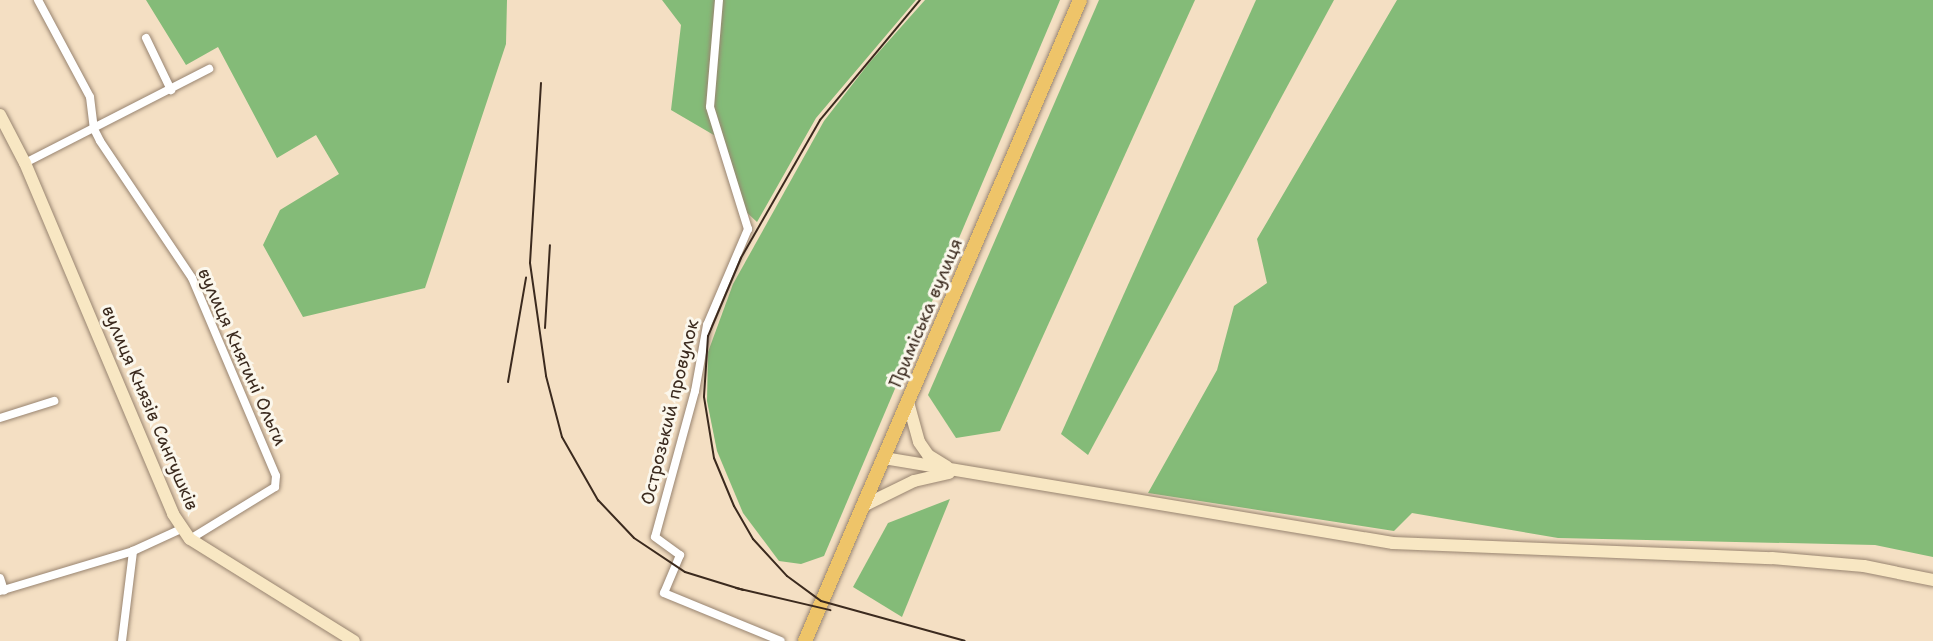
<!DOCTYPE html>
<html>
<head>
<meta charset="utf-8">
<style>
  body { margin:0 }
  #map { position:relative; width:1933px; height:641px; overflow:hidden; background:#f4dfc3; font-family:"Shantell Sans",sans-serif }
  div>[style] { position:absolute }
  .forest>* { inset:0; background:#84bb78 }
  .roads { filter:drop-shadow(0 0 2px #988470) drop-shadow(0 0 2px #988470) }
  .street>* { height:8px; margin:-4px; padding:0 4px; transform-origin:4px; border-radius:4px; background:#fff }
  .secondary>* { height:12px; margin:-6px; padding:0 6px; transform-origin:6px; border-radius:6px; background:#f8e7c3 }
  .primary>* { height:14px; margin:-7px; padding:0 7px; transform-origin:7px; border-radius:7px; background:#eec469 }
  .rail>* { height:2px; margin:-1px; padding:0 1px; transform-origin:1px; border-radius:1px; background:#3b2a1e }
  span { translate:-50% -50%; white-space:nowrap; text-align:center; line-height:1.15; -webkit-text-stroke:6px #fbf7ec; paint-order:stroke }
  .street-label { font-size:18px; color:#3b2a1e }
</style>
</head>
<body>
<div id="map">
  <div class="forest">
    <div style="clip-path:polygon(146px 0,507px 0,506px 44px,425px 288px,303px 317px,263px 245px,280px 210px,339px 174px,316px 135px,277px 158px,218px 47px,186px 65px)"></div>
    <div style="clip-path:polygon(662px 0,916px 0,816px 118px,757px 222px,744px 210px,724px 141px,671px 110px,681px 25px)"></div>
    <div style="clip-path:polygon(925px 0,1060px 0,824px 556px,801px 564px,779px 561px,743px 513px,717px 451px,707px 401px,708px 352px,733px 284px,824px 121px,869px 63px)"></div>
    <div style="clip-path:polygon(1099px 0,1195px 0,1000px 431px,956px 438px,928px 395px)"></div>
    <div style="clip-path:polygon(1256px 0,1334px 0,1088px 455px,1061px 434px)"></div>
    <div style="clip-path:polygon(1397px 0,1933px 0,1933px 557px,1875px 545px,1558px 538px,1412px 513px,1394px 531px,1148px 493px,1217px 370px,1234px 306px,1267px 283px,1257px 239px)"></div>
    <div style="clip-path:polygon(950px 499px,902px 617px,853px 587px,888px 523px)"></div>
  </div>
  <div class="roads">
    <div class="street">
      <div style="left:38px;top:0;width:110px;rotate:61.8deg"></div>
      <div style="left:90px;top:97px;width:32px;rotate:83deg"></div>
      <div style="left:94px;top:129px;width:13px;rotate:63deg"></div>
      <div style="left:100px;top:141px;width:165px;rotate:56.1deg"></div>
      <div style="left:192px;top:278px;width:215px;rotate:67deg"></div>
      <div style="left:276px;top:476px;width:11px;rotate:95deg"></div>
      <div style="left:275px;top:487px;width:100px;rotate:148.5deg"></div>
      <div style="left:719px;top:0;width:107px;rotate:94.8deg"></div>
      <div style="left:710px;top:107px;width:128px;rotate:72.7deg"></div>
      <div style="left:748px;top:229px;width:104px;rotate:113.1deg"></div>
      <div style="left:707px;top:325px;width:67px;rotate:100.3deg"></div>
      <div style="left:695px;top:391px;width:151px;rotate:105.3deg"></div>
      <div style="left:655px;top:537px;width:31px;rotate:36deg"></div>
      <div style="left:680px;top:555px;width:41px;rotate:112.8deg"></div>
      <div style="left:664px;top:593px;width:126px;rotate:22.3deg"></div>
      <div style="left:146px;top:38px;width:58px;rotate:64.3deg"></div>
      <div style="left:25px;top:163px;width:207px;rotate:-27.1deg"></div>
      <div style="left:0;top:418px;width:57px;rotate:-17.5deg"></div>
      <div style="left:0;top:578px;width:13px;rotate:72deg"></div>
      <div style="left:0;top:591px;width:139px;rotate:-16.7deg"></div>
      <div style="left:133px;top:551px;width:55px;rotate:-24.7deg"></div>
      <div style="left:122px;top:641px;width:91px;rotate:-83deg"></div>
    </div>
    <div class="secondary">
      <div style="left:0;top:115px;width:54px;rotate:62.5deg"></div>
      <div style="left:25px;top:163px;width:381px;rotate:67.1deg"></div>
      <div style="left:173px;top:514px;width:30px;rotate:56deg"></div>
      <div style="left:190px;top:539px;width:193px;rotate:31.9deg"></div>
      <div style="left:908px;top:402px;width:41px;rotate:74.6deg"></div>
      <div style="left:919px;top:442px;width:16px;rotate:55deg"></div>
      <div style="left:928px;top:455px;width:22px;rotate:32deg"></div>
      <div style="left:884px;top:458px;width:516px;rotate:9.48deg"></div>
      <div style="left:1393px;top:543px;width:379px;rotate:2.3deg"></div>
      <div style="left:1772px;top:558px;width:92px;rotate:5deg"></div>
      <div style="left:1864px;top:566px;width:70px;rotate:11.5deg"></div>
      <div style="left:863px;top:506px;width:57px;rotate:-26.1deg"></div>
      <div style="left:914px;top:481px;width:36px;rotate:-13deg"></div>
    </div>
    <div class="primary">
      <div style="left:805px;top:641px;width:697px;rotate:-66.78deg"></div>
    </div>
  </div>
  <div class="rail">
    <div style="left:920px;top:0;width:156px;rotate:129.8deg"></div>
    <div style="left:820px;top:120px;width:159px;rotate:119.8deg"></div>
    <div style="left:741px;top:258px;width:85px;rotate:112.9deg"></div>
    <div style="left:708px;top:336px;width:61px;rotate:93.8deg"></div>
    <div style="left:704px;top:397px;width:62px;rotate:80.7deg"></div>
    <div style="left:714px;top:458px;width:52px;rotate:67.4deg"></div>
    <div style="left:734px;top:506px;width:38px;rotate:60deg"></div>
    <div style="left:753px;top:539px;width:50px;rotate:47.4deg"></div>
    <div style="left:787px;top:576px;width:42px;rotate:36.3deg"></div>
    <div style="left:821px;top:601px;width:149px;rotate:15.5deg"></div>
    <div style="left:541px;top:83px;width:180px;rotate:93.5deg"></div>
    <div style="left:530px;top:263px;width:114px;rotate:81.9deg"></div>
    <div style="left:546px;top:376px;width:63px;rotate:75.3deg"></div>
    <div style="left:562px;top:437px;width:73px;rotate:60.3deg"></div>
    <div style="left:598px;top:500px;width:52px;rotate:46.5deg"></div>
    <div style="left:634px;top:538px;width:61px;rotate:33.7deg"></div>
    <div style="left:685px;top:572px;width:61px;rotate:17.2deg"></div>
    <div style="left:545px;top:328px;width:83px;rotate:-86.6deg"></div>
    <div style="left:508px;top:382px;width:106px;rotate:-80.2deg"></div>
    <div style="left:736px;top:588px;width:97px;rotate:13.2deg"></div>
  </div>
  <div class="street-label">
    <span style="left:926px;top:313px;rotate:-67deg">Приміська вулиця</span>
    <span style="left:242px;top:357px;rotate:66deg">вулиця Княгині Ольги</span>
    <span style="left:150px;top:408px;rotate:67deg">вулиця Князів Сангушків</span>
    <span style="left:670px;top:412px;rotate:-76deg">Острозький провулок</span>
  </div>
</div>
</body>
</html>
